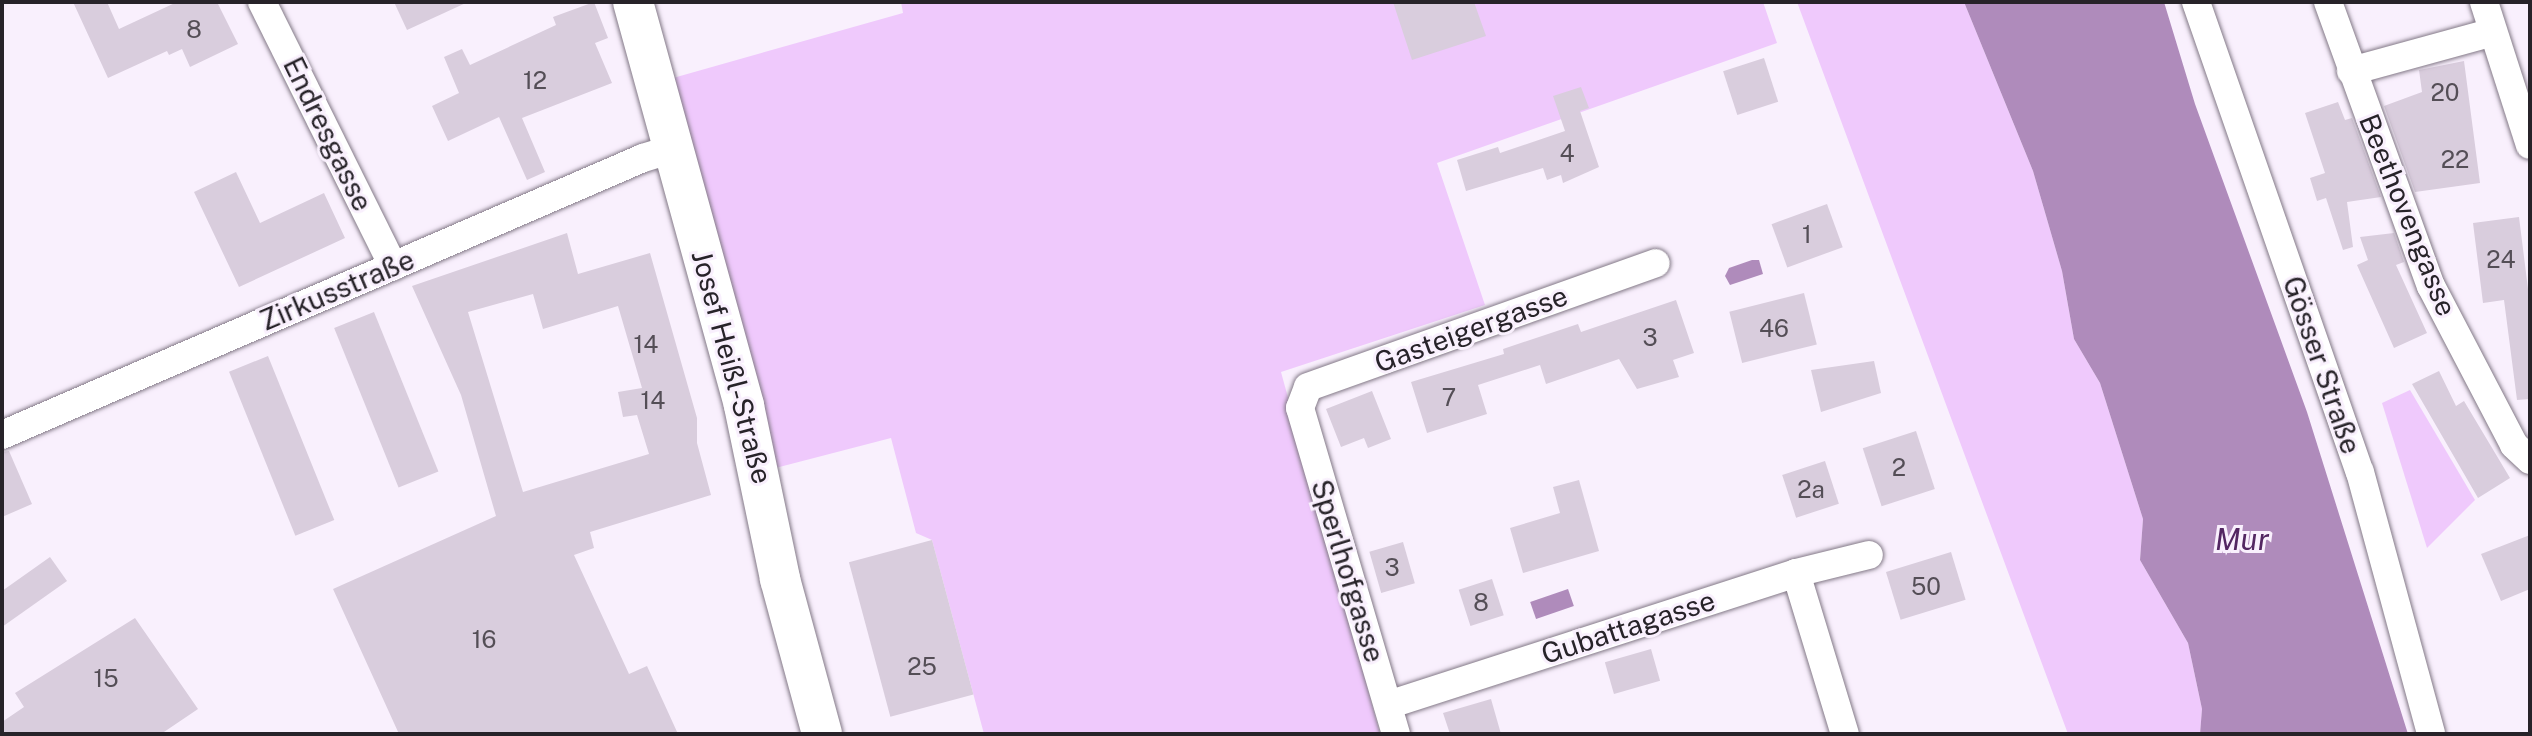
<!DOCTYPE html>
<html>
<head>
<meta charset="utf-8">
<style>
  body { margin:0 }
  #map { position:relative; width:2532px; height:736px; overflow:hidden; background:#f9f0fd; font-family:"Public Sans",sans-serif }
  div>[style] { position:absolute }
  .green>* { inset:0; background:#efc9fc }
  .water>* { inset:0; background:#af8bbb; transform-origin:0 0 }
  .building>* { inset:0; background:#d9cddd; transform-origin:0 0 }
  .roads { filter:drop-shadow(0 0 2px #837987) drop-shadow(0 0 2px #837987) }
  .minor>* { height:28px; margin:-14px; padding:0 14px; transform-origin:14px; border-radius:14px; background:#fff }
  .secondary>* { height:40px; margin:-20px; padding:0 20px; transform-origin:20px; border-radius:20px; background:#fff }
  span { translate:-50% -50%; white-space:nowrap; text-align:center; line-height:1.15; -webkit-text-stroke:6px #f9f0fd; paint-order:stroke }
  .number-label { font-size:24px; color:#544e56 }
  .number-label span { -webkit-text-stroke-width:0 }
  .street-label { font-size:28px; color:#272329 }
  .water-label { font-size:30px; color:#532662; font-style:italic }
  .frame { position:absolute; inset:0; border:4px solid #272329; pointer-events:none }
</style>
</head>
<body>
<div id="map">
  <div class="green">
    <div style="clip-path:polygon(901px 2px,1763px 2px,1777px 43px,1437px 163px,1485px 305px,1281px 372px,1380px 734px,984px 734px,932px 540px,916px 533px,891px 438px,760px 472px,659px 82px,903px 13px)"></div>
    <div style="clip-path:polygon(1797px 2px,1964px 2px,2033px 171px,2062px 271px,2074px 339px,2100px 383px,2143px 519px,2140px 560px,2188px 643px,2202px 709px,2200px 734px,2068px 734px)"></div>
    <div style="clip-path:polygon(2410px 390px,2475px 500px,2427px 548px,2382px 403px)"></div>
  </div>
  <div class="water">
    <div style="clip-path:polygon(1964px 2px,2164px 2px,2195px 104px,2307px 412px,2408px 734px,2200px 734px,2202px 709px,2188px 643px,2140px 560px,2143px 519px,2100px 383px,2074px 339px,2062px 271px,2033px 171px)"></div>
    <div style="clip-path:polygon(1752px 260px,1759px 260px,1763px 274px,1730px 285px,1725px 276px,1729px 268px)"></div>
    <div style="left:1568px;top:589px;width:18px;height:40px;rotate:71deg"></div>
  </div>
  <div class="building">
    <div style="clip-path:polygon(73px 2px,107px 2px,119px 29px,177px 2px,217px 2px,238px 44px,190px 67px,182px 49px,169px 55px,167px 51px,108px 78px)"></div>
    <div style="clip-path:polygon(394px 2px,468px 2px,407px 30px)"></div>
    <div style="clip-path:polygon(594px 2px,608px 38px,595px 43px,612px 83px,522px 118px,545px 172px,527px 180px,499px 117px,448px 141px,432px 106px,459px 93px,444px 57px,462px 49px,470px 65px,556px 25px,553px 17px)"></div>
    <div style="clip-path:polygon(1393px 2px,1474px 2px,1486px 36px,1412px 60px)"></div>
    <div style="left:1764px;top:58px;width:46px;height:43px;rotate:72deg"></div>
    <div style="clip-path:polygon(2464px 61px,2480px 183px,2415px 192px,2384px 106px,2422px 92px,2419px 70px)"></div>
    <div style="clip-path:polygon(1581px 87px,1589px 108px,1580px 111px,1599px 167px,1563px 183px,1561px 175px,1547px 180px,1543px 168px,1466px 191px,1457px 160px,1498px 147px,1500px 153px,1565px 131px,1553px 96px)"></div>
    <div style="clip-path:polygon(2338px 102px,2345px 120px,2352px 118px,2381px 197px,2347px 202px,2353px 247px,2343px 250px,2326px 198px,2317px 201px,2310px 178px,2325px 173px,2305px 113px)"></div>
    <div style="clip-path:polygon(236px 172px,260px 223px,324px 193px,345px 238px,239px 287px,194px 192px)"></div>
    <div style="left:1827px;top:204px;width:46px;height:59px;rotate:70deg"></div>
    <div style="clip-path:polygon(2519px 217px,2530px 305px,2530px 399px,2517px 400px,2504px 300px,2483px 303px,2473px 223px)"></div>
    <div style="clip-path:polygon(evenodd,567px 233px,578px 274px,650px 253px,697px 418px,697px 443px,711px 495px,590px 532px,594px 548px,574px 555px,629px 674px,647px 666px,678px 734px,399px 734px,333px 589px,496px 516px,461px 395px,412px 286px,567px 233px,533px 294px,543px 329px,618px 306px,642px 388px,618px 392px,623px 417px,637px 415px,649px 454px,523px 492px,468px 312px,533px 294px)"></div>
    <div style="clip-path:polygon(2394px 233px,2404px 262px,2396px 265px,2427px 333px,2394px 348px,2357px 265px,2368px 260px,2360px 237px)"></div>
    <div style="left:1804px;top:293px;width:53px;height:77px;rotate:76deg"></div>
    <div style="clip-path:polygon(1676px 300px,1694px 353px,1673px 360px,1679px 377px,1637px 389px,1619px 359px,1546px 384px,1540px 365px,1478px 385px,1487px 414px,1427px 433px,1411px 382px,1504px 354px,1503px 349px,1578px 324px,1581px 332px)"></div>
    <div style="left:374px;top:312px;width:172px;height:43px;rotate:68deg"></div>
    <div style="left:268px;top:356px;width:177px;height:42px;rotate:68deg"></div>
    <div style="clip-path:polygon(1874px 361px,1881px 393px,1821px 412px,1811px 370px)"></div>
    <div style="clip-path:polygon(2439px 371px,2456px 406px,2464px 401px,2510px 478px,2478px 498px,2412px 384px)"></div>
    <div style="clip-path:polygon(1372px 391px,1391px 439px,1368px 448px,1364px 438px,1341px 447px,1326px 409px)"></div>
    <div style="left:1916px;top:431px;width:61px;height:56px;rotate:72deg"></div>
    <div style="clip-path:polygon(9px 451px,32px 504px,2px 517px,2px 452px)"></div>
    <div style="left:1825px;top:461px;width:45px;height:45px;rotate:72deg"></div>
    <div style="clip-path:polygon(1579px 480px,1599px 551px,1523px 573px,1510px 528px,1560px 513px,1553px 487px)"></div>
    <div style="clip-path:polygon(2530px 535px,2530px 589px,2501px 601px,2481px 554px)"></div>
    <div style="left:932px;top:540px;width:160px;height:86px;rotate:75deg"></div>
    <div style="left:1403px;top:542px;width:43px;height:35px;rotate:74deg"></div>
    <div style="left:1951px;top:552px;width:50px;height:68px;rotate:73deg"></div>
    <div style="clip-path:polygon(50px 557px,67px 581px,2px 627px,2px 591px)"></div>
    <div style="left:1492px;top:579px;width:38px;height:35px;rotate:72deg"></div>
    <div style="clip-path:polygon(135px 618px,198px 709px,161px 734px,2px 734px,2px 722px,24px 707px,15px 693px)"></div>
    <div style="left:1651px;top:649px;width:33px;height:48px;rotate:74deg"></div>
    <div style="clip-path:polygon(1491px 699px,1501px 734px,1450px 734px,1443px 713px)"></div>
  </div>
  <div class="roads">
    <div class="minor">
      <div style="left:262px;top:2px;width:295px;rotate:63.6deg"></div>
      <div style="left:2196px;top:2px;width:498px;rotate:70.8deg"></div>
      <div style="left:2360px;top:472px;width:271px;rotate:74.8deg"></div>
      <div style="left:2328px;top:2px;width:302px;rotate:70.1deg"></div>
      <div style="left:2431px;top:286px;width:179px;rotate:62.4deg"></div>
      <div style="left:2514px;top:445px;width:22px;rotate:43deg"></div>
      <div style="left:2484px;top:2px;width:150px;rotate:72.2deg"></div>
      <div style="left:2351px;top:71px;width:144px;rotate:-15.3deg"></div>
      <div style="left:2px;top:435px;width:698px;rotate:-23.37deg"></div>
      <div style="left:643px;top:158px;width:31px;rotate:-17deg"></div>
      <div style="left:1796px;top:573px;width:168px;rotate:73.1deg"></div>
      <div style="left:1388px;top:705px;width:429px;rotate:-17.9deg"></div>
      <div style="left:1796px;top:573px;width:75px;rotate:-13.9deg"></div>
      <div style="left:1396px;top:734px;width:340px;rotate:-106.4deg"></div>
      <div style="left:1300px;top:408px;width:22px;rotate:-69deg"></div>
      <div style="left:1308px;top:387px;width:369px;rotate:-19.6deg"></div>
    </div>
    <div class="secondary">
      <div style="left:633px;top:2px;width:419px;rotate:74.6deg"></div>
      <div style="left:744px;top:406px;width:177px;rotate:78.2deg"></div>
      <div style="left:780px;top:579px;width:161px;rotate:74.8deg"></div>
    </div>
  </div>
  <div class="number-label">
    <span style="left:194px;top:30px">8</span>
    <span style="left:535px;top:81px">12</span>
    <span style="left:2445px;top:93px">20</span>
    <span style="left:1567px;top:154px">4</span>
    <span style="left:2455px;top:160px">22</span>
    <span style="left:1807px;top:235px">1</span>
    <span style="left:2501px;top:260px">24</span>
    <span style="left:1774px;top:329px">46</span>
    <span style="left:1650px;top:338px">3</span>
    <span style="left:646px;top:345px">14</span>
    <span style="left:1449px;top:398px">7</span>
    <span style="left:653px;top:401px">14</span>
    <span style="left:1899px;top:468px">2</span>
    <span style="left:1811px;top:490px">2a</span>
    <span style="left:1392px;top:568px">3</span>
    <span style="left:1926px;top:587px">50</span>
    <span style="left:1481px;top:603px">8</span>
    <span style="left:484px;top:640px">16</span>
    <span style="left:922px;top:667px">25</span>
    <span style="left:106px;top:679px">15</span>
  </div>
  <div class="street-label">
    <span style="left:328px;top:134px;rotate:64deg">Endresgasse</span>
    <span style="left:2408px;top:215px;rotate:68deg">Beethovengasse</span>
    <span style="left:337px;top:290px;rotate:-23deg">Zirkusstraße</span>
    <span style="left:1471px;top:329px;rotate:-20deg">Gasteigergasse</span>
    <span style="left:2322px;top:365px;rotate:71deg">Gösser Straße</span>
    <span style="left:732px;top:367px;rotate:75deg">Josef Heißl-Straße</span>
    <span style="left:1348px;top:571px;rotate:73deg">Sperlhofgasse</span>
    <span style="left:1628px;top:627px;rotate:-18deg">Gubattagasse</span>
  </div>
  <div class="water-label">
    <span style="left:2242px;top:539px">Mur</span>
  </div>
  <div class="frame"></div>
</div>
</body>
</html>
